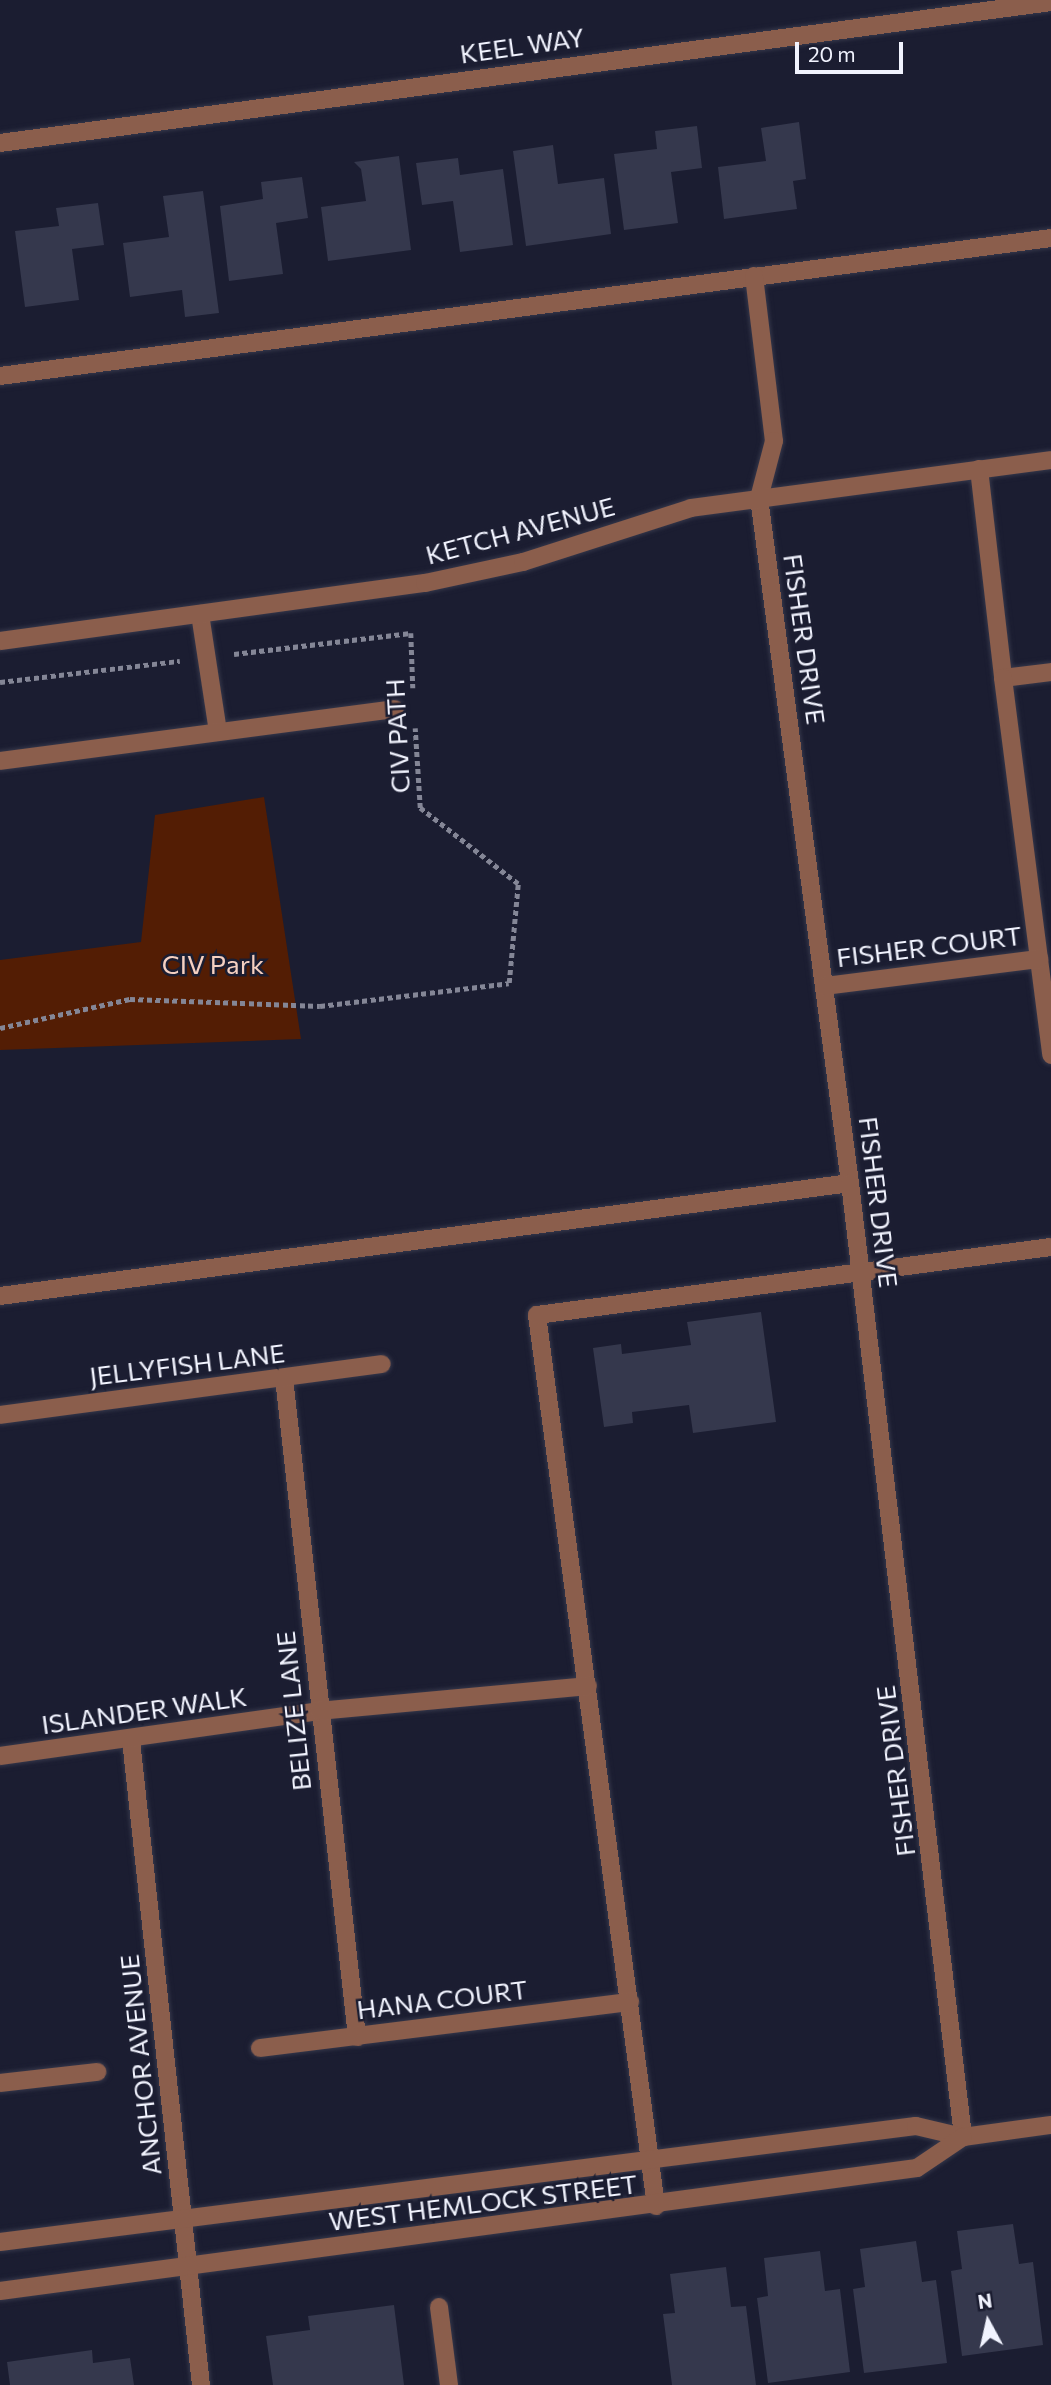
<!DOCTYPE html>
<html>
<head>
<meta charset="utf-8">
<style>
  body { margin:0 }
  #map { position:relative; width:1051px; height:2385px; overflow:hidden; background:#1b1d31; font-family:Commissioner,sans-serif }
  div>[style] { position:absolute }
  .green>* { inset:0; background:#531d04 }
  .building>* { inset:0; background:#35384d }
  .path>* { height:4.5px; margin-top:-2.25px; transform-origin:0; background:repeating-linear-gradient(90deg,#848696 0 5px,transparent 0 8.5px) }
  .roads { filter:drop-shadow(0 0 2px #35374a) drop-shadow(0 0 2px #35374a) }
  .service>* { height:18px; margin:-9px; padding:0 9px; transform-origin:9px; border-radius:9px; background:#8b5e4c }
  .minor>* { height:18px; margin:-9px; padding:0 9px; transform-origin:9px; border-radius:9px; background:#8b5e4c }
  .tertiary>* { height:18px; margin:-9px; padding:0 9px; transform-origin:9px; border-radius:9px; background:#8b5e4c }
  span { translate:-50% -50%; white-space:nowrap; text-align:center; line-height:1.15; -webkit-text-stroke:5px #1b1d31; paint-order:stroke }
  .street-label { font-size:26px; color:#f1f3fe }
  .park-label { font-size:26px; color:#f5d0c1 }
  .north { position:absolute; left:953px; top:2287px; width:70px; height:70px; -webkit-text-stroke:5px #1b1d31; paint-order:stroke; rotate:352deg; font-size:19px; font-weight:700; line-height:28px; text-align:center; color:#f1f3fe }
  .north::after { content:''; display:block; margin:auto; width:24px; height:32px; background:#f1f3fe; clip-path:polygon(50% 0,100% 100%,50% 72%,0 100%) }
  .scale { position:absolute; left:795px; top:42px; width:108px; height:32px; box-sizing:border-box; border:4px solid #f1f3fe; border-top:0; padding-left:9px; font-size:21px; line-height:24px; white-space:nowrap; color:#f1f3fe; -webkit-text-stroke:5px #1b1d31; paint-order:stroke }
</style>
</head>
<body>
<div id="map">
  <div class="green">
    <div style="clip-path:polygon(264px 797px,301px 1039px,0 1050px,0 960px,141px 942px,155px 815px)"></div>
  </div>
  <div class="building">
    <div style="clip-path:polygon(799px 122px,806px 179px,793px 181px,797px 209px,724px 219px,718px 167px,766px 161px,761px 128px)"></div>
    <div style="clip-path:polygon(697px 126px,702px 168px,671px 172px,678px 223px,624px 230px,614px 154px,657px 149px,655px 131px)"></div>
    <div style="clip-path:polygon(553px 145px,558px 184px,604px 178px,611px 234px,526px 246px,513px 151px)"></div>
    <div style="clip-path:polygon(399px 156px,411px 250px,328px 261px,321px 207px,366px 201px,361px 169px,354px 162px)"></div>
    <div style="clip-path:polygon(458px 158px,460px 175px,503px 169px,513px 245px,460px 252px,453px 201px,422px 205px,416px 163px)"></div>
    <div style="clip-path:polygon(302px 177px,308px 218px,276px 223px,283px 274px,229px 281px,220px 206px,263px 199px,261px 182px)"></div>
    <div style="clip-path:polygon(203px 191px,219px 313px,185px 317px,182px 290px,130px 297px,123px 243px,169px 237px,163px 196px)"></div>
    <div style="clip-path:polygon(98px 203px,104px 245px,72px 249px,79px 300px,25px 307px,15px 231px,59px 226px,56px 208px)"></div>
    <div style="clip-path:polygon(761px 1312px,776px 1422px,693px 1433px,689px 1405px,632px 1412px,633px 1423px,604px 1427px,593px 1348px,621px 1344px,622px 1354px,691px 1345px,687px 1322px)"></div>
    <div style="clip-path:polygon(1013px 2224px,1019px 2264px,1033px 2262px,1043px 2345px,962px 2356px,951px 2271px,962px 2269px,957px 2231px)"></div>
    <div style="clip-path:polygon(916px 2241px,922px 2282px,936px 2280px,947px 2363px,864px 2373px,853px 2289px,865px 2287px,860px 2249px)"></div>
    <div style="clip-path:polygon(820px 2251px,825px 2291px,840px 2289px,850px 2372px,768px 2383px,757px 2298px,768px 2296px,764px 2258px)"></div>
    <div style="clip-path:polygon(726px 2267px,731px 2307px,746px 2306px,756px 2385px,672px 2385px,663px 2314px,675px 2313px,670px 2274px)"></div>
    <div style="clip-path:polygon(394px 2305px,404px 2385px,273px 2385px,266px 2336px,310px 2330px,308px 2316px)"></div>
    <div style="clip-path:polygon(92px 2350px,93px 2363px,130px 2358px,134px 2385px,10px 2385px,7px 2362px)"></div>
  </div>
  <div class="path">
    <div style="left:234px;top:654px;width:178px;rotate:-6.8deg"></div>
    <div style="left:411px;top:633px;width:55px;rotate:87.9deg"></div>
    <div style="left:0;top:682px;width:181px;rotate:-6.7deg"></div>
    <div style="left:0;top:1028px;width:133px;rotate:-12.6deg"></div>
    <div style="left:130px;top:999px;width:190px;rotate:2.1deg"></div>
    <div style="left:320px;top:1006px;width:190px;rotate:-6.9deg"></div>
    <div style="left:509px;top:983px;width:99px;rotate:-84.8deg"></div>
    <div style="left:518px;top:884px;width:124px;rotate:-142.2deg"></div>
    <div style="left:420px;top:808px;width:80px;rotate:-93.6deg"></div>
  </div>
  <div class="roads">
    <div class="service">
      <div style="left:0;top:376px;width:1060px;rotate:-7.48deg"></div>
      <div style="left:979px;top:469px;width:210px;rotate:83.4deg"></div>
      <div style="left:1003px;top:678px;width:48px;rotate:-7.1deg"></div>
      <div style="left:200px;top:614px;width:119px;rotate:81.3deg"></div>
      <div style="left:1003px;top:678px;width:380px;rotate:82.7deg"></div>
      <div style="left:0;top:761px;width:398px;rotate:-7.5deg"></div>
      <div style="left:0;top:1296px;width:857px;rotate:-7.57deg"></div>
      <div style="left:656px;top:2206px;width:899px;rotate:-97.61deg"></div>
      <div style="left:537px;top:1315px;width:518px;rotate:-7.54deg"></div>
      <div style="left:439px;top:2307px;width:79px;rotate:82.7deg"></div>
    </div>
    <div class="minor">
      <div style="left:0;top:143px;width:1060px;rotate:-7.64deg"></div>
      <div style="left:754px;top:276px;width:166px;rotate:83.1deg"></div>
      <div style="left:774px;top:441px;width:59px;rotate:104.7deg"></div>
      <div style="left:759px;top:498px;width:691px;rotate:82.43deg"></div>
      <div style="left:850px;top:1183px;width:961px;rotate:83.24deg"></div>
      <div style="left:0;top:641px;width:429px;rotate:-7.8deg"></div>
      <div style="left:425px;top:583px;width:100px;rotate:-12.1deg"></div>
      <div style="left:523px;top:562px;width:176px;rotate:-17.8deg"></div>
      <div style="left:691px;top:508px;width:363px;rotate:-7.6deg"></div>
      <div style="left:825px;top:986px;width:216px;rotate:-7.2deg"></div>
      <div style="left:284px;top:1378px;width:663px;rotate:83.68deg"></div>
      <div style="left:0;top:1415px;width:385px;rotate:-7.6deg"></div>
      <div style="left:131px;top:1740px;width:649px;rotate:83.81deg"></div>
      <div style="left:0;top:1756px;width:322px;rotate:-8deg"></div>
      <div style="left:319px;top:1711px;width:270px;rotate:-5.3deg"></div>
      <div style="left:260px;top:2048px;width:373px;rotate:-7.1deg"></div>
      <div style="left:0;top:2083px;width:98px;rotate:-6.5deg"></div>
    </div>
    <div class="tertiary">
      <div style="left:0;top:2242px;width:923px;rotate:-7.22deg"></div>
      <div style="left:916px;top:2126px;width:48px;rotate:13.2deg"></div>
      <div style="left:963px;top:2137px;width:89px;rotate:-7.8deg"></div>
      <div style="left:0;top:2291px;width:925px;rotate:-7.64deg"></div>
      <div style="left:917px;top:2168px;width:55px;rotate:-34deg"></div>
    </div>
  </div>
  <div class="street-label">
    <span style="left:522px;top:45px;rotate:-8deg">KEEL WAY</span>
    <span style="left:520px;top:530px;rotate:-15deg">KETCH AVENUE</span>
    <span style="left:805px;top:639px;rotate:82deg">FISHER DRIVE</span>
    <span style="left:397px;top:736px;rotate:-93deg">CIV PATH</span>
    <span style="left:929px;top:946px;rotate:-7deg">FISHER COURT</span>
    <span style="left:879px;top:1202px;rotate:83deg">FISHER DRIVE</span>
    <span style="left:187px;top:1364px;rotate:-7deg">JELLYFISH LANE</span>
    <span style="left:144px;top:1710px;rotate:-8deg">ISLANDER WALK</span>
    <span style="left:293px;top:1711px;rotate:-96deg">BELIZE LANE</span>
    <span style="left:895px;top:1771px;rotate:-97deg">FISHER DRIVE</span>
    <span style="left:442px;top:1999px;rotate:-7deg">HANA COURT</span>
    <span style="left:140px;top:2065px;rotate:-96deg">ANCHOR AVENUE</span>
    <span style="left:483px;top:2202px;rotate:-7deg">WEST HEMLOCK STREET</span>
  </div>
  <div class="park-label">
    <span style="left:213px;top:964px">CIV Park</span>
  </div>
  <div class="north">N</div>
  <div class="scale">20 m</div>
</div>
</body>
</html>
